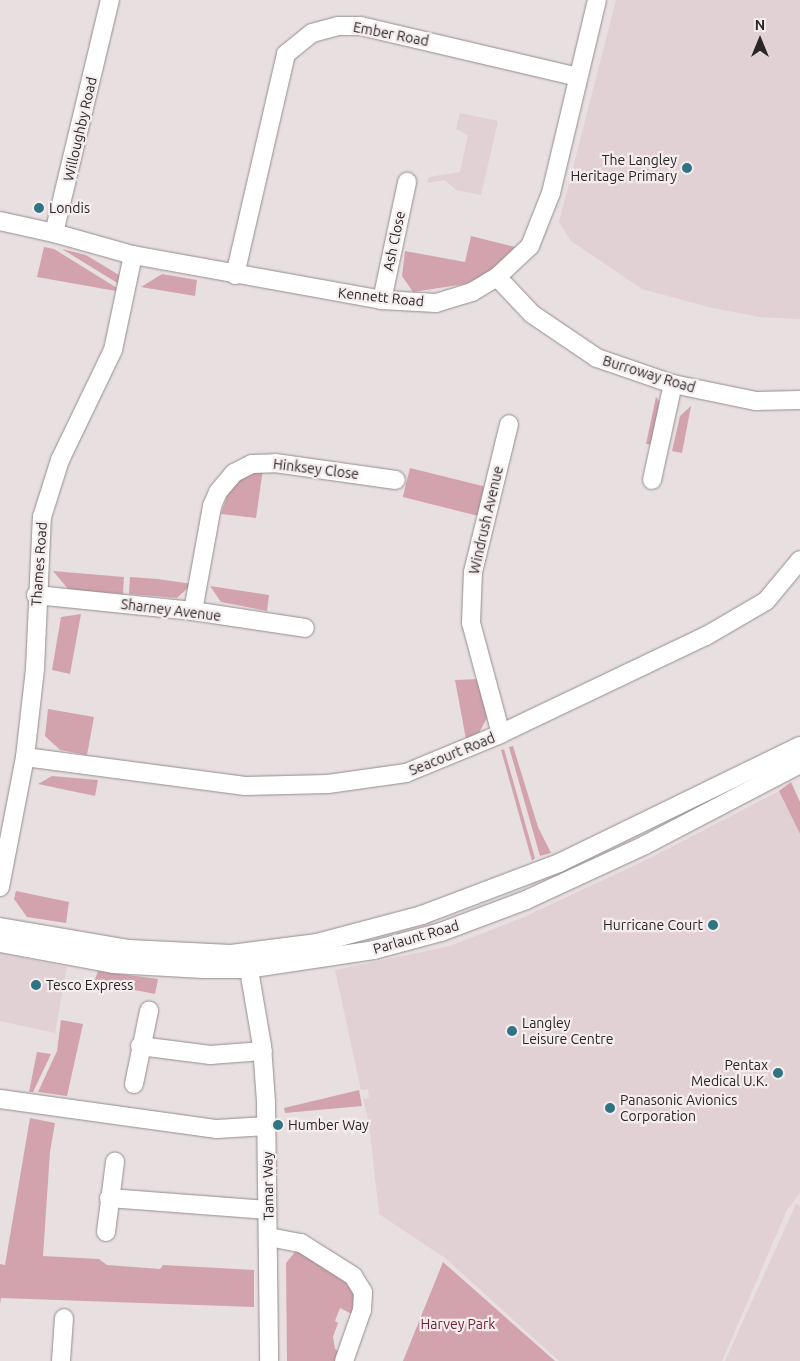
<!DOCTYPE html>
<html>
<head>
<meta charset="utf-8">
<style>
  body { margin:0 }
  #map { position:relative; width:800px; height:1361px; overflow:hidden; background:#e8dfe1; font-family:Ubuntu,sans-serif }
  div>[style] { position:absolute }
  .built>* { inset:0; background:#e2d1d4 }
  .green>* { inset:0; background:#d2a3ad; transform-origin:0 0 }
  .roads { filter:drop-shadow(0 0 1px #948c8e) drop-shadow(0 0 1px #948c8e) }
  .minor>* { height:18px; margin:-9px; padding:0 9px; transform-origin:9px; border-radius:9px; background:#fff }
  .dots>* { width:14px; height:14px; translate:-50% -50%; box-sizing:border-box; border:2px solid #f5ecee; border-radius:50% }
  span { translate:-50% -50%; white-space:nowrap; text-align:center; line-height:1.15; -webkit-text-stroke:4.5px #f5ecee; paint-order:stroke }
  .street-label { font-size:14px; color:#292626 }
  .poi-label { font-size:14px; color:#292626 }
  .right { translate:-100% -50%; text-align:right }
  .left { translate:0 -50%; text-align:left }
  .park-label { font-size:14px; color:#70203b }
  .north { position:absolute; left:735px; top:15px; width:50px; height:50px; -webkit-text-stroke:4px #f5ecee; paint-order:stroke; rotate:0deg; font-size:14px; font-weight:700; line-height:20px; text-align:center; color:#292626 }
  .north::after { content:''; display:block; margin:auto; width:18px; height:22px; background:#292626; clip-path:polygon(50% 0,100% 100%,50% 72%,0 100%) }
</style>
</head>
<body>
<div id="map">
  <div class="built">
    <div style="clip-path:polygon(616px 0,800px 0,800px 319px,759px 317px,708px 307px,642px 289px,571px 241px,559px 222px)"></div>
    <div style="clip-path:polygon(460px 113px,498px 121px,481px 195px,456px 190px,445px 180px,427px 183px,429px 177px,460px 172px,468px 135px,456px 129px)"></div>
    <div style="clip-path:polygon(779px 791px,800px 834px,800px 1193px,787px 1210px,722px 1361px,559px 1361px,445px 1258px,379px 1214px,369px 1124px,363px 1099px,369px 1098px,368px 1089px,361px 1090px,335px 970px,450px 946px,524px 917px,650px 858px)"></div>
    <div style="clip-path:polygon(0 953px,67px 967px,55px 1033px,0 1021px)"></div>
    <div style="clip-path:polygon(796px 1204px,800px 1206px,800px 1361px,725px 1361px)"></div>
  </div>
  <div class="green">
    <div style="clip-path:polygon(471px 236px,515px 247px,489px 273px,465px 284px,413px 292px,402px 276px,405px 251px,465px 262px)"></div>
    <div style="clip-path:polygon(44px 247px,54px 249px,117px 288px,116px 291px,37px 277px)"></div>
    <div style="clip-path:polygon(62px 249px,86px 255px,119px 275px,119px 284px)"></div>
    <div style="clip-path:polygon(162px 274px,197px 280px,195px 296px,141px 287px)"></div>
    <div style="clip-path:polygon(656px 397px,664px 408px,656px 445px,646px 444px)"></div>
    <div style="clip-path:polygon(691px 406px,682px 453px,672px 451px,680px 416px)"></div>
    <div style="left:410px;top:468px;width:80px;height:30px;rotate:14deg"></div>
    <div style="clip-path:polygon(263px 469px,256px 518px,221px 514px,230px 487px,244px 476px)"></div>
    <div style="clip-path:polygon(53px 571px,124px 577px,123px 594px,69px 590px)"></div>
    <div style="clip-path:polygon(130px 577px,158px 579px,192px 584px,177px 598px,129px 594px)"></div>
    <div style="clip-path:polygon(210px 586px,269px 595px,267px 611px,221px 602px)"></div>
    <div style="clip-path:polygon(81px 614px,70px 674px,52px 670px,61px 617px)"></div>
    <div style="clip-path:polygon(479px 679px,489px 714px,479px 733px,466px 739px,455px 680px)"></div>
    <div style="clip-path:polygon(48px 709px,94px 717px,87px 755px,60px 750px,45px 736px)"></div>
    <div style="clip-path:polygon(513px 746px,538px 827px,551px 853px,540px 856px,509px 747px)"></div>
    <div style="clip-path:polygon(504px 749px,535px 858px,532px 861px,501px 750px)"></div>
    <div style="clip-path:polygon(52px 776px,98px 780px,95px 796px,38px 784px)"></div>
    <div style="clip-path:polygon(791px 782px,800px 802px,800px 834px,779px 791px)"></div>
    <div style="clip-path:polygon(16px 891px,69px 902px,66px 923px,27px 917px,14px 899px)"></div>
    <div style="clip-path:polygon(98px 971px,158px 979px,155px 994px,94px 982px)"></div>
    <div style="clip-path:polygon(61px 1020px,83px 1024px,67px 1096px,38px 1092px,57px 1051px)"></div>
    <div style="clip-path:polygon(37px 1052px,51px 1054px,33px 1092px,29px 1092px)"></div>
    <div style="clip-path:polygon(359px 1090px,362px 1106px,285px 1113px,284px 1108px)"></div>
    <div style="clip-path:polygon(30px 1118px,55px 1123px,50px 1152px,43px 1256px,99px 1259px,107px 1265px,160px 1269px,163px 1265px,254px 1270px,254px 1307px,1px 1298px,0 1305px,0 1264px,5px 1265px)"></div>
    <div style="clip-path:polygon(299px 1247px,355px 1285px,354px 1315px,340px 1308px,335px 1321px,338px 1323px,333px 1337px,335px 1349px,341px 1353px,338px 1361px,287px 1361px,286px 1263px)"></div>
    <div style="clip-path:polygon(443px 1262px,555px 1361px,403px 1361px)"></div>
  </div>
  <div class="roads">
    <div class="minor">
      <div style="left:0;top:221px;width:55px;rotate:12.5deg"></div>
      <div style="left:54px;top:233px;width:240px;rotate:-76.5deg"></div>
      <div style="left:54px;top:233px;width:82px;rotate:15.6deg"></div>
      <div style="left:133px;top:255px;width:253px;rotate:10.2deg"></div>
      <div style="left:382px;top:300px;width:54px;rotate:3.2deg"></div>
      <div style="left:436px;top:303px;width:38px;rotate:-17deg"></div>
      <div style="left:472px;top:292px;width:29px;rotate:-31deg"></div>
      <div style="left:497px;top:277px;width:45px;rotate:-43.2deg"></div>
      <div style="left:530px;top:246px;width:57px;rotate:-68.4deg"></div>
      <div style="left:551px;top:193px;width:198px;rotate:-76.6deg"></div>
      <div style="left:235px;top:275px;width:227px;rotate:-77deg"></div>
      <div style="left:286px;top:54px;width:33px;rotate:-39deg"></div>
      <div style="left:312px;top:33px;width:27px;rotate:-15deg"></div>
      <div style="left:338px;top:26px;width:23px"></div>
      <div style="left:361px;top:26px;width:223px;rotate:13.2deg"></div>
      <div style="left:497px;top:277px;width:51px;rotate:46.6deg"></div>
      <div style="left:532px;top:314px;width:78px;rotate:34.1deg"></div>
      <div style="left:597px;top:358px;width:80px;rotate:18.9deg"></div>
      <div style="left:673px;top:384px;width:85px;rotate:11.6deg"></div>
      <div style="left:756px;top:401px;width:44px;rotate:-1.3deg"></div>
      <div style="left:382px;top:300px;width:121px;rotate:-78deg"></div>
      <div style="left:652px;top:480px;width:98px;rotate:-77.7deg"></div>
      <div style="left:36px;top:595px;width:158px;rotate:5.8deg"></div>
      <div style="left:193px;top:611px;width:113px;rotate:8.6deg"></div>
      <div style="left:193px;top:611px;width:107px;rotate:-79.7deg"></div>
      <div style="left:212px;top:506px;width:15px;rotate:-67deg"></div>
      <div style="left:218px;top:492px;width:25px;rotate:-50deg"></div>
      <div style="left:234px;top:473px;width:20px;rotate:-27deg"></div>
      <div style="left:252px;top:464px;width:23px;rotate:-2deg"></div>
      <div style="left:275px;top:463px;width:122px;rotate:8deg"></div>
      <div style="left:501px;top:734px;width:115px;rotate:-105.1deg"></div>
      <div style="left:471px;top:623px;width:51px;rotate:-87.8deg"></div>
      <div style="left:473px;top:572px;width:152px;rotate:-76.3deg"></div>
      <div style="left:25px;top:757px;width:222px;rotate:7.5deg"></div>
      <div style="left:245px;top:786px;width:83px;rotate:-1.4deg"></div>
      <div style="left:328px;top:784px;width:79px;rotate:-8deg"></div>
      <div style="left:406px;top:773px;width:100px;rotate:-22.4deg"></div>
      <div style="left:498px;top:735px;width:230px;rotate:-25.5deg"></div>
      <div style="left:706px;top:636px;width:69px;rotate:-30.3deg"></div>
      <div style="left:766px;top:601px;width:53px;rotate:-50.3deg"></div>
      <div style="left:0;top:887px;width:132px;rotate:-79.1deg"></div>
      <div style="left:25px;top:757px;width:89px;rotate:-83.5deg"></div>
      <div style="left:35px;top:669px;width:152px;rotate:-87.4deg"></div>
      <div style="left:42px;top:517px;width:60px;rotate:-72.5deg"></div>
      <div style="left:60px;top:460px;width:122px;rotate:-64.3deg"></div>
      <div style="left:113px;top:350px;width:97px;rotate:-78.1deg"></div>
      <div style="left:0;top:927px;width:131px;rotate:9.7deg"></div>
      <div style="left:129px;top:949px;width:102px;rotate:2.8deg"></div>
      <div style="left:231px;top:954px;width:87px;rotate:-7.3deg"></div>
      <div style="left:317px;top:943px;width:109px;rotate:-14.9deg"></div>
      <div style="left:422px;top:915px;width:147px;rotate:-20.8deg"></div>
      <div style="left:559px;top:863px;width:268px;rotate:-25.9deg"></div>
      <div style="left:0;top:943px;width:115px;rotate:10.5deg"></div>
      <div style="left:113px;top:964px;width:91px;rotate:3.1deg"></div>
      <div style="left:204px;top:969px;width:43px"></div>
      <div style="left:247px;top:969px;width:128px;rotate:-8.5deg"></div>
      <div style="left:374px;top:950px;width:69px;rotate:-15deg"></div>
      <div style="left:441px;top:932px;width:91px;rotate:-20.6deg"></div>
      <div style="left:526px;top:900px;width:131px;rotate:-24.8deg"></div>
      <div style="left:645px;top:845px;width:175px;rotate:-27.6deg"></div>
      <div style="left:247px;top:958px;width:89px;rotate:80.3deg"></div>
      <div style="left:262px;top:1046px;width:56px;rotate:85.9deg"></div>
      <div style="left:266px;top:1102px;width:259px;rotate:89.3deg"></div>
      <div style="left:140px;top:1046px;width:71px;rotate:7.3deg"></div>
      <div style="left:210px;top:1055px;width:53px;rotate:-4.3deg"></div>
      <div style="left:134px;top:1084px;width:75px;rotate:-78.4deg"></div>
      <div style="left:0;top:1099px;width:219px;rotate:7.9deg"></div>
      <div style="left:217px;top:1129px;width:50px;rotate:-3.4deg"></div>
      <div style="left:109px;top:1198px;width:159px;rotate:4.3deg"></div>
      <div style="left:106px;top:1232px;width:71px;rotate:-82.7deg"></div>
      <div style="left:269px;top:1237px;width:33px;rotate:11deg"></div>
      <div style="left:301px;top:1243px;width:62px;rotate:32.4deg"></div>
      <div style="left:353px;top:1276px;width:19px;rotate:58deg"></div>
      <div style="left:363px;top:1292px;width:18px;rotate:93deg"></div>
      <div style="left:362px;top:1310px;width:54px;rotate:109.4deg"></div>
      <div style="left:61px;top:1361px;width:43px;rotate:-86deg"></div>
    </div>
  </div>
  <div class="dots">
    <div style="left:687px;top:168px;background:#2f7483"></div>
    <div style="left:39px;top:208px;background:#2f7483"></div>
    <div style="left:713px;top:925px;background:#2f7483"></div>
    <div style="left:36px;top:985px;background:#2f7483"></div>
    <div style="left:512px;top:1031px;background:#2f7483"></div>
    <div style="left:778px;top:1073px;background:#2f7483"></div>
    <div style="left:610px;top:1108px;background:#2f7483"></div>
    <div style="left:278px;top:1125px;background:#2f7483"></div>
  </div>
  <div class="street-label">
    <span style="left:391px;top:34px;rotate:11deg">Ember Road</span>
    <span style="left:80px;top:129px;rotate:-77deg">Willoughby Road</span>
    <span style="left:394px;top:241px;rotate:-78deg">Ash Close</span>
    <span style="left:381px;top:297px;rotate:6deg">Kennett Road</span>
    <span style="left:649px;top:374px;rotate:17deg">Burroway Road</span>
    <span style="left:316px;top:469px;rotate:7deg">Hinksey Close</span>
    <span style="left:486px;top:520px;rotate:-77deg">Windrush Avenue</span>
    <span style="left:39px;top:564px;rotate:-86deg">Thames Road</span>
    <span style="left:171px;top:610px;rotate:7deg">Sharney Avenue</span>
    <span style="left:452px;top:754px;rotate:-22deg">Seacourt Road</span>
    <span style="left:416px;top:937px;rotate:-16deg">Parlaunt Road</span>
    <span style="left:268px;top:1186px;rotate:-91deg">Tamar Way</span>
  </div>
  <div class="poi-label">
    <span class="right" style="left:677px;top:168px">The Langley<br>Heritage Primary</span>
    <span class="left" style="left:49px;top:208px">Londis</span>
    <span class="right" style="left:703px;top:925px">Hurricane Court</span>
    <span class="left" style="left:46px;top:985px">Tesco Express</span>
    <span class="left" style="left:522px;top:1031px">Langley<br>Leisure Centre</span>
    <span class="right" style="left:768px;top:1073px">Pentax<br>Medical U.K.</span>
    <span class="left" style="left:620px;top:1108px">Panasonic Avionics<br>Corporation</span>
    <span class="left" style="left:288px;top:1125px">Humber Way</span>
  </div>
  <div class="park-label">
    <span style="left:458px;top:1324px">Harvey Park</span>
  </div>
  <div class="north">N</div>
</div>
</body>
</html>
